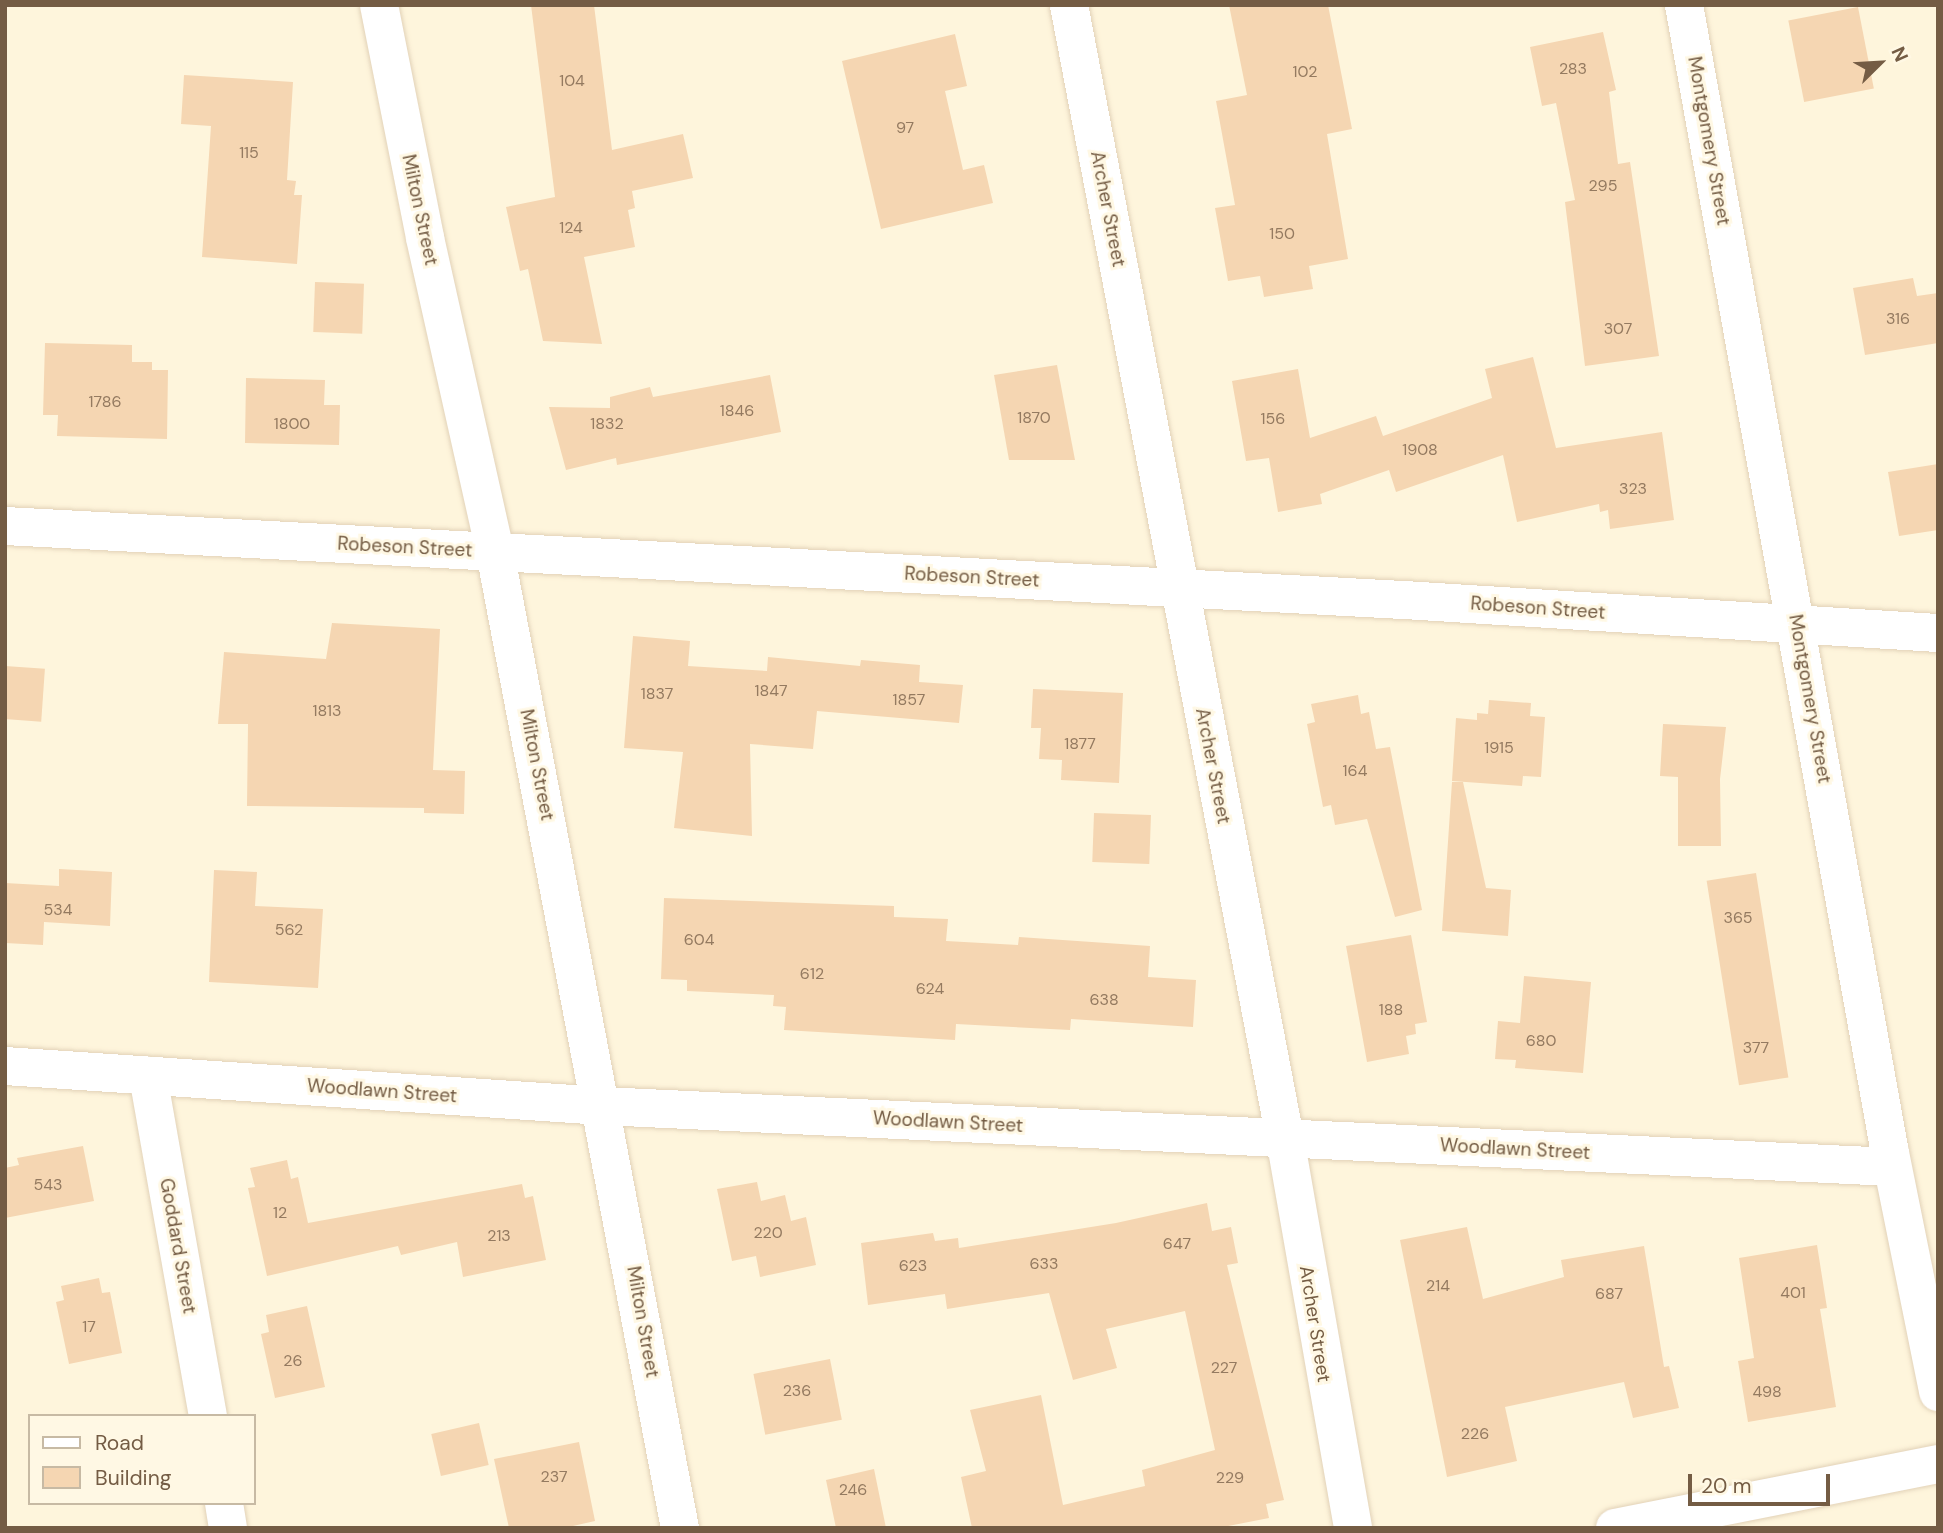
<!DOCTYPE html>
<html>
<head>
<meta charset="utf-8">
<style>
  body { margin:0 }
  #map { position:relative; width:1943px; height:1533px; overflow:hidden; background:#fef5dc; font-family:"DM Sans",sans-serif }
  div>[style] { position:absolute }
  .building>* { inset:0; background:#f5d6b2; transform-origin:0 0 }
  .roads { filter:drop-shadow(0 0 2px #e2d2b8) drop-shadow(0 0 2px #e2d2b8) }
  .street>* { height:38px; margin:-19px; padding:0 19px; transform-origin:19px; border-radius:19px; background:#fff }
  .secondary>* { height:38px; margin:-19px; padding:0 19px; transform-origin:19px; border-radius:19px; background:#fff }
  span { translate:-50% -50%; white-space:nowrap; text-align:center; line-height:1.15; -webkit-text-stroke:6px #fff8e4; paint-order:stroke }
  .number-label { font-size:16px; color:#947a60 }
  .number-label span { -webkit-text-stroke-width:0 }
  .street-label { font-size:19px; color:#745c44 }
  .frame { position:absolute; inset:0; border:7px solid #745c44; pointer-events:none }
  .legend { position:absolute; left:28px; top:1414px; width:228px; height:91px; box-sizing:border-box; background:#fff8e4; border:2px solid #c7baa4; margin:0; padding:9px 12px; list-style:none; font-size:21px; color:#745c44 }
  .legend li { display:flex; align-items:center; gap:14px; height:35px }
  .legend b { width:35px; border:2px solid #c7baa4 }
  .north { position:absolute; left:1845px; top:28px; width:70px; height:70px; -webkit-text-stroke:5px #fff8e4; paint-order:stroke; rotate:66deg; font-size:19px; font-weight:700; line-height:28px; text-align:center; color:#745c44 }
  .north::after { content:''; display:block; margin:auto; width:24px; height:32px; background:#745c44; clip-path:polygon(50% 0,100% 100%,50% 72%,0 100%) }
  .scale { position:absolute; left:1688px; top:1474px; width:142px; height:32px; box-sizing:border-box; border:4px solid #745c44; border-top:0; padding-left:9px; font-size:21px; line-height:24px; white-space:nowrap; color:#745c44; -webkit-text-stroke:5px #fff8e4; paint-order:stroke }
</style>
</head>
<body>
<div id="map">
  <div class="building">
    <div style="clip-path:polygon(531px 5px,594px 5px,612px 150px,683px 134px,693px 178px,632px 191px,635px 208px,628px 210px,635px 247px,584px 257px,602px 344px,543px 341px,528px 269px,520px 271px,506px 207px,555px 197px)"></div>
    <div style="clip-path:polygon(1229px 5px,1328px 5px,1352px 129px,1327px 134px,1348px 259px,1309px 266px,1313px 289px,1264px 297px,1260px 276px,1228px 281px,1215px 208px,1235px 205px,1216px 101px,1247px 95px)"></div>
    <div style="left:1858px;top:7px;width:83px;height:71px;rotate:79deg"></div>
    <div style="clip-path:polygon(1603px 32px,1616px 90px,1609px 92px,1618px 164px,1630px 162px,1659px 356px,1585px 366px,1565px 202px,1575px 200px,1556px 103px,1542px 106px,1530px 47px)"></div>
    <div style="clip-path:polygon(955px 34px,967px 86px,945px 91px,963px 170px,984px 165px,993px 203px,881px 229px,842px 61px)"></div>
    <div style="clip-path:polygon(184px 75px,293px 82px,287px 180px,296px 181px,294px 195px,302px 195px,297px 264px,202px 257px,211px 126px,181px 124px)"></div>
    <div style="clip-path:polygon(1913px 278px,1917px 296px,1938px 293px,1938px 343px,1865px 355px,1853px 288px)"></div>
    <div style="left:315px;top:282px;width:49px;height:50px;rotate:2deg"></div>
    <div style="clip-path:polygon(45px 343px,132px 345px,132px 362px,152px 362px,152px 370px,168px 370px,167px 439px,57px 436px,58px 415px,43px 415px)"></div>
    <div style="clip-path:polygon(1533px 357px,1556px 448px,1662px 432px,1674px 520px,1610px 529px,1608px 510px,1600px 512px,1599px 504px,1517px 522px,1503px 455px,1396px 492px,1389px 470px,1320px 494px,1322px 504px,1278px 512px,1269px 458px,1246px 461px,1232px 381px,1298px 369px,1310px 438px,1376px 416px,1383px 436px,1492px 398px,1485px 369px)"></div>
    <div style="clip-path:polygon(1057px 365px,1075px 460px,1009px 460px,994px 375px)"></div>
    <div style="clip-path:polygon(770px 375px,781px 432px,617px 465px,616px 458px,566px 470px,549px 407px,610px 408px,610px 397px,650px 387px,653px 397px)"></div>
    <div style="clip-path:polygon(246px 378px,325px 380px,324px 405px,340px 405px,339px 445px,245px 443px)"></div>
    <div style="clip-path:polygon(1938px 464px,1938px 530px,1899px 536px,1888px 472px)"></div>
    <div style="clip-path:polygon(332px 623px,440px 629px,433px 770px,465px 771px,464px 814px,424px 813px,424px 808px,247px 806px,248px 724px,218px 724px,224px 652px,326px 659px)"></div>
    <div style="clip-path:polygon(633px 636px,690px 641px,688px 666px,767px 671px,768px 657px,860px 666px,861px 660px,920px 665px,919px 682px,963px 685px,959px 723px,817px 711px,813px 749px,750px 744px,752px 836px,674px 828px,683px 752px,624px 748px)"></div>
    <div style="left:5px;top:666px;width:40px;height:53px;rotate:4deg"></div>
    <div style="clip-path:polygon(1033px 689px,1123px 693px,1119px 783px,1061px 780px,1062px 760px,1039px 759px,1041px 728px,1031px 728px)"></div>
    <div style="clip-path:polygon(1358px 695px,1361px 714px,1369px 712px,1376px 749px,1390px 747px,1422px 910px,1395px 917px,1367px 819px,1335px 825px,1331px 805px,1323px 807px,1307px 724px,1315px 722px,1311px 704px)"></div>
    <div style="clip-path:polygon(1489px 700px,1531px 703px,1530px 716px,1545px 717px,1541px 777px,1523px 776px,1522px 786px,1452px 781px,1456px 718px,1477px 720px,1477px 713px,1488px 714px)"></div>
    <div style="clip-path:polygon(1663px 724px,1726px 727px,1720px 779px,1721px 846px,1678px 846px,1678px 777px,1660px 776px)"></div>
    <div style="clip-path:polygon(1452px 782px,1463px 782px,1486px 888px,1511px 890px,1508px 936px,1442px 931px)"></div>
    <div style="left:1094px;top:813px;width:57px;height:49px;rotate:2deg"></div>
    <div style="clip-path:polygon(59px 869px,112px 872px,110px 926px,44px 922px,43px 945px,5px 943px,5px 883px,59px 886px)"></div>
    <div style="clip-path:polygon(214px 870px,257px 872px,255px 906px,323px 909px,318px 988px,209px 982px)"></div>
    <div style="left:1756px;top:873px;width:207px;height:50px;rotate:81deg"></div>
    <div style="clip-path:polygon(664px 898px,894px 906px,894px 917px,948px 919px,946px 941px,1018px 945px,1019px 937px,1150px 946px,1148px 977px,1196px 980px,1193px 1027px,1071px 1019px,1070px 1030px,956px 1024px,955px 1040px,784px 1030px,786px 1007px,773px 1006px,774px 995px,687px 991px,687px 980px,661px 979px)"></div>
    <div style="clip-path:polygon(1411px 935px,1427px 1022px,1415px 1024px,1416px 1034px,1406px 1036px,1409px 1054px,1367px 1062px,1346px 946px)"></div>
    <div style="clip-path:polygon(1524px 976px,1591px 982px,1583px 1073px,1515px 1068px,1516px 1060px,1495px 1059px,1498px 1021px,1520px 1023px)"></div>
    <div style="clip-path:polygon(83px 1146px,94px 1201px,5px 1218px,5px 1168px,19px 1165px,17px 1158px)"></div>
    <div style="clip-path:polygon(287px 1160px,291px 1179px,298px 1177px,308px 1223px,522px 1184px,525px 1198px,533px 1196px,546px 1260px,463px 1277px,457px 1242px,401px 1255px,398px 1246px,267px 1276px,248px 1188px,255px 1187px,250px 1168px)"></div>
    <div style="clip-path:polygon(757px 1182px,761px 1201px,785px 1195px,791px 1221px,806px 1217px,816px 1265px,760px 1277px,756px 1256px,732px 1261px,717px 1189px)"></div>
    <div style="clip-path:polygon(1207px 1203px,1212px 1231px,1231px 1227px,1238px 1263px,1227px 1265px,1284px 1500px,1266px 1504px,1269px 1518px,1218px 1528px,972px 1528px,961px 1477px,986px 1471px,970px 1410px,1041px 1395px,1063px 1505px,1145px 1486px,1142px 1470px,1215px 1450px,1185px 1311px,1106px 1329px,1117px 1368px,1073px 1380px,1049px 1293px,947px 1309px,945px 1294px,868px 1305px,861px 1243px,933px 1233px,935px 1241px,958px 1238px,959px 1248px,1116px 1223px)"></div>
    <div style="clip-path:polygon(1467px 1227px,1483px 1299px,1564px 1277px,1561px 1260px,1644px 1246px,1664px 1367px,1669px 1366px,1679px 1408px,1633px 1418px,1624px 1382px,1505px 1407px,1517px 1461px,1447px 1477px,1400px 1240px)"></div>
    <div style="clip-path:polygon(1817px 1245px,1827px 1308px,1820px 1309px,1836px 1407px,1748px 1422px,1738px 1361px,1754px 1358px,1739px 1258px)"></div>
    <div style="clip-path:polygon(99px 1278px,102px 1293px,110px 1292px,122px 1353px,69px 1364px,56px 1302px,64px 1300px,61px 1286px)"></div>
    <div style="clip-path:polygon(307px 1306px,325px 1387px,275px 1398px,261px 1334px,269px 1332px,266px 1315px)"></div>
    <div style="left:830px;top:1359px;width:62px;height:78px;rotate:79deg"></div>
    <div style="left:479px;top:1423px;width:43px;height:49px;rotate:77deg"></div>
    <div style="clip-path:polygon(579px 1442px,595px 1521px,564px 1528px,509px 1528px,494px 1459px)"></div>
    <div style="clip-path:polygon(874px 1469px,886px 1528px,836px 1528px,826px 1480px)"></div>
  </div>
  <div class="roads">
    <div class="street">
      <div style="left:379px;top:5px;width:237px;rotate:78.8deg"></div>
      <div style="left:425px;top:238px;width:322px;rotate:77.4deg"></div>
      <div style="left:495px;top:552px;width:993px;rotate:79.27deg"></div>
      <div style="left:1069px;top:5px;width:1153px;rotate:79.21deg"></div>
      <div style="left:1285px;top:1138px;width:396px;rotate:80.1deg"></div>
      <div style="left:1684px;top:5px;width:1166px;rotate:79.83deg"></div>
      <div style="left:1890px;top:1153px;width:244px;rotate:78.6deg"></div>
      <div style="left:5px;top:1066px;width:599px;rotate:3.83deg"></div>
      <div style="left:603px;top:1106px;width:1290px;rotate:2.71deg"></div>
      <div style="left:148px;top:1076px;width:345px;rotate:80deg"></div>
      <div style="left:224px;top:1503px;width:25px;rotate:81deg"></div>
      <div style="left:1615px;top:1528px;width:329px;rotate:-11.2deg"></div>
    </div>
    <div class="secondary">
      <div style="left:5px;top:526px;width:1401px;rotate:3.03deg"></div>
      <div style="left:1404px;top:600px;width:535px;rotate:3.54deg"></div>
    </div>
  </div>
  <div class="number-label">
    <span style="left:1573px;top:69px">283</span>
    <span style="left:1305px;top:72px">102</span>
    <span style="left:572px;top:81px">104</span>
    <span style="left:905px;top:128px">97</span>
    <span style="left:249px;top:153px">115</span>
    <span style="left:1603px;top:186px">295</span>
    <span style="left:571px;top:228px">124</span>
    <span style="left:1282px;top:234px">150</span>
    <span style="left:1898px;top:319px">316</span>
    <span style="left:1618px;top:329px">307</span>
    <span style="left:105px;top:402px">1786</span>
    <span style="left:737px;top:411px">1846</span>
    <span style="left:1034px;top:418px">1870</span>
    <span style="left:1273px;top:419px">156</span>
    <span style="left:292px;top:424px">1800</span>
    <span style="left:607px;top:424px">1832</span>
    <span style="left:1420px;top:450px">1908</span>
    <span style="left:1633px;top:489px">323</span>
    <span style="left:771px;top:691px">1847</span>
    <span style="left:657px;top:694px">1837</span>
    <span style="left:909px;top:700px">1857</span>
    <span style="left:327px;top:711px">1813</span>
    <span style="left:1080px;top:744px">1877</span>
    <span style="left:1499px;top:748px">1915</span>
    <span style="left:1355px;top:771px">164</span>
    <span style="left:58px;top:910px">534</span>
    <span style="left:1738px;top:918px">365</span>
    <span style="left:289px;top:930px">562</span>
    <span style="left:699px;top:940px">604</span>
    <span style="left:812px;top:974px">612</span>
    <span style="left:930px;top:989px">624</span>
    <span style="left:1104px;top:1000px">638</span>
    <span style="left:1391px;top:1010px">188</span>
    <span style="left:1541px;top:1041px">680</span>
    <span style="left:1756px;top:1048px">377</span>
    <span style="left:48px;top:1185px">543</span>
    <span style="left:280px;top:1213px">12</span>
    <span style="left:768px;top:1233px">220</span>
    <span style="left:499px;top:1236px">213</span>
    <span style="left:1177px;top:1244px">647</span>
    <span style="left:1044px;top:1264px">633</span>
    <span style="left:913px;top:1266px">623</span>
    <span style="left:1438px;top:1286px">214</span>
    <span style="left:1793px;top:1293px">401</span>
    <span style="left:1609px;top:1294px">687</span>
    <span style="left:89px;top:1327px">17</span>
    <span style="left:293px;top:1361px">26</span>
    <span style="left:1224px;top:1368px">227</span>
    <span style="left:797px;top:1391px">236</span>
    <span style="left:1767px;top:1392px">498</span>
    <span style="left:1475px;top:1434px">226</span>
    <span style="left:554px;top:1477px">237</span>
    <span style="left:1230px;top:1478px">229</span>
    <span style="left:853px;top:1490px">246</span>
  </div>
  <div class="street-label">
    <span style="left:1709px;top:141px;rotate:80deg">Montgomery Street</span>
    <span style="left:1108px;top:209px;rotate:79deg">Archer Street</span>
    <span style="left:420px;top:210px;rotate:78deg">Milton Street</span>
    <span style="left:405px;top:547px;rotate:3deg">Robeson Street</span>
    <span style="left:972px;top:577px;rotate:3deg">Robeson Street</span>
    <span style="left:1538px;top:608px;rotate:4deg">Robeson Street</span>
    <span style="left:1810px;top:699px;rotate:80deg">Montgomery Street</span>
    <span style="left:537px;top:765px;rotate:79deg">Milton Street</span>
    <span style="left:1213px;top:766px;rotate:79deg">Archer Street</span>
    <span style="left:382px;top:1091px;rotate:4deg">Woodlawn Street</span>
    <span style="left:948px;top:1122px;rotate:3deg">Woodlawn Street</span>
    <span style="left:1515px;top:1149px;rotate:3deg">Woodlawn Street</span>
    <span style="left:178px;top:1246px;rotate:80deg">Goddard Street</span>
    <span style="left:643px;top:1322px;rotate:80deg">Milton Street</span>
    <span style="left:1315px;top:1324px;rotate:81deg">Archer Street</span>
  </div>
  <div class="frame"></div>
  <ul class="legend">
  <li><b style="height:9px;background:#fff"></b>Road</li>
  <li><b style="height:19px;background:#f5d6b2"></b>Building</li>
  </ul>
  <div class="north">N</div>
  <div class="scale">20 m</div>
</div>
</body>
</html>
